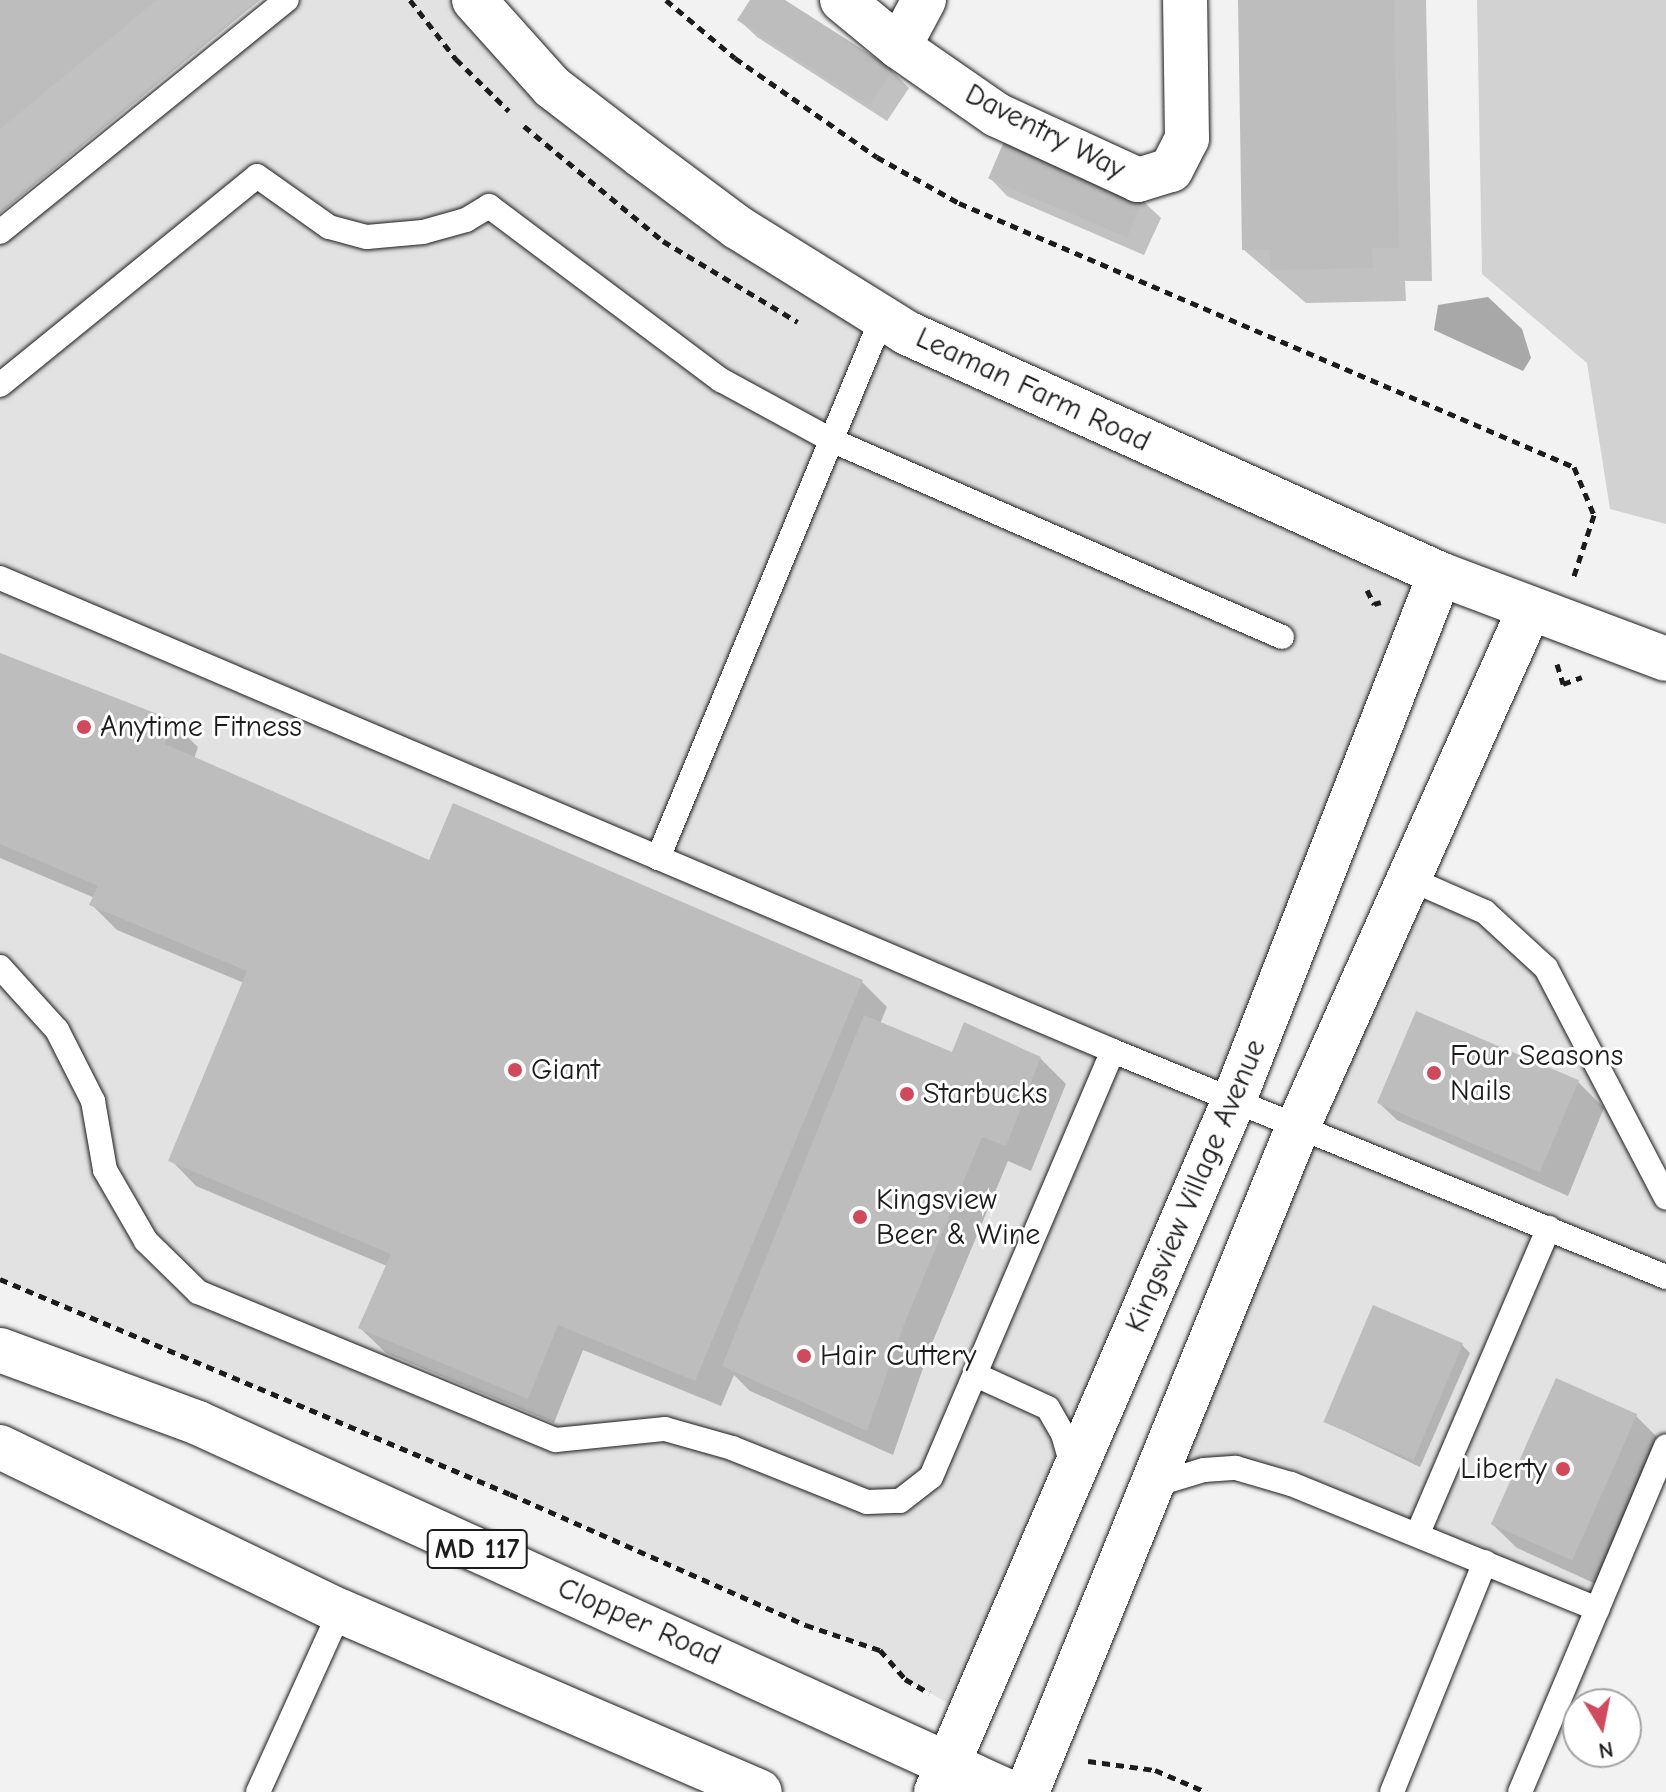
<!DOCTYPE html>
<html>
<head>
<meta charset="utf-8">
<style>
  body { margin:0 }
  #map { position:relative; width:1666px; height:1792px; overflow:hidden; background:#f2f2f2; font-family:"Comic Neue",sans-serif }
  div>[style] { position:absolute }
  .built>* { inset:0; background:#e2e2e2 }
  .green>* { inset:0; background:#d2d2d2 }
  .water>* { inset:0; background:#a8a8a8 }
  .shadow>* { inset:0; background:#0003 }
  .building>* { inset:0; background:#bdbdbd; transform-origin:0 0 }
  .path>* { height:5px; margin-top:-2.5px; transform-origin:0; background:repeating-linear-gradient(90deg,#1c1c1c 0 8px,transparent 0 14px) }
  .roads { filter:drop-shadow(0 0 2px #1c1c1c) drop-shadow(0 0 2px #1c1c1c) }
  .lane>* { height:24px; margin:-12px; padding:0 12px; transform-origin:12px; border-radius:12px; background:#fff }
  .street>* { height:44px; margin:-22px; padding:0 22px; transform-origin:22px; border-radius:22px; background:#fff }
  .secondary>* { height:44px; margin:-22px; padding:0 22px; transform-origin:22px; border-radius:22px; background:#fff }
  .primary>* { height:44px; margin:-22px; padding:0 22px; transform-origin:22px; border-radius:22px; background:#fff }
  .dots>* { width:22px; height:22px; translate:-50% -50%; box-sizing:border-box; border:4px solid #fff; border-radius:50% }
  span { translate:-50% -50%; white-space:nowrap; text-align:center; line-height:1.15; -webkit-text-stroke:6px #fff; paint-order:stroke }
  .shield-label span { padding:2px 6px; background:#fff; border:2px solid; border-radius:6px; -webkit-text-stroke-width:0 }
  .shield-label { font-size:28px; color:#1c1c1c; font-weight:700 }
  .street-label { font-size:30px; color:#1c1c1c }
  .poi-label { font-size:30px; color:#1c1c1c }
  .left { translate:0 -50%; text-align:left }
  .right { translate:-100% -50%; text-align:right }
  .north { position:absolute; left:1562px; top:1688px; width:80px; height:80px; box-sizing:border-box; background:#fff; border:2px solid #a4a4a4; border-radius:50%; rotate:170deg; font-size:22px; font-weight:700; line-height:32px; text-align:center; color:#1c1c1c }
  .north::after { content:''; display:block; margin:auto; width:28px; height:36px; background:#d1495b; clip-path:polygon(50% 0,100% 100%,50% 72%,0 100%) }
</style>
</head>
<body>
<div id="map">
  <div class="built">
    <div style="clip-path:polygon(287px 0,474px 0,737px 227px,1440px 574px,969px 1715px,905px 1679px,880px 1650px,806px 1625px,510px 1494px,0 1279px,0 232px)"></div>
    <div style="clip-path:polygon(1410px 879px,1518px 938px,1666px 1198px,1666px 1447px,1598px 1609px,1236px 1468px,1151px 1486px)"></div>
  </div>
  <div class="green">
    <div style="clip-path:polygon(1477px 0,1666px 0,1666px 524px,1610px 509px,1587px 363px,1482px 274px)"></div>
  </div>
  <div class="water">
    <div style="clip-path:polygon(1488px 297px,1522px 329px,1531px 358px,1523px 371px,1434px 330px,1438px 305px)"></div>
  </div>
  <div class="shadow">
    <div style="clip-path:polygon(0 0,260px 0,0 213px)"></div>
    <div style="clip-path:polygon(752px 0,782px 0,892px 71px,909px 88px,887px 121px,757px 37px,739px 20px)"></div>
    <div style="clip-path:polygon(1240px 0,1426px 0,1432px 281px,1405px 281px,1406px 301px,1306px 303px,1244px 250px)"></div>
    <div style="clip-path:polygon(990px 178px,1143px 201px,1161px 218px,1144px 255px,1007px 196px)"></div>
    <div style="clip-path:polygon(0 655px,172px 722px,198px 747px,194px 759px,430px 863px,862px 982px,887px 1007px,880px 1024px,953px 1055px,1040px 1058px,1066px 1084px,1031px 1171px,1008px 1161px,930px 1348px,893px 1455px,750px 1391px,734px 1375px,721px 1406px,583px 1350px,554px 1423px,386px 1353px,360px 1328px,387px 1266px,196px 1186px,171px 1160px,244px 983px,117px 930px,92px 905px,95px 898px,0 858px)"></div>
    <div style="clip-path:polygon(1578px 1082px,1604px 1108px,1568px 1196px,1397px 1120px,1379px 1103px)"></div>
    <div style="clip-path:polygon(1462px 1345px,1470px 1353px,1420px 1467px,1324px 1421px)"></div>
    <div style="clip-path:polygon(1636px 1416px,1662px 1442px,1596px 1584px,1517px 1548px,1491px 1523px)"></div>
  </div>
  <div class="building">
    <div style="clip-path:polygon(0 0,157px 0,0 129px)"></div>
    <div style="clip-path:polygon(750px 0,785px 0,893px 69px,869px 106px,737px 20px)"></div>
    <div style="clip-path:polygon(1238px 0,1394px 0,1399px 248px,1372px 248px,1373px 268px,1270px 270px,1270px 250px,1242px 250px)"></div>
    <div style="left:1005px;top:139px;width:151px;height:43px;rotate:23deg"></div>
    <div style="clip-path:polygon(0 653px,173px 720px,165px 744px,429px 860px,453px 803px,863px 980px,695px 1381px,558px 1325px,528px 1399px,358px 1328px,391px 1254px,168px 1161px,247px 971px,89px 905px,98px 886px,0 844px)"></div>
    <div style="left:1416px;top:1011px;width:177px;height:100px;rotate:23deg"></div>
    <div style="clip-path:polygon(864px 1015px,952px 1052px,964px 1022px,1041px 1057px,1006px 1146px,982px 1137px,905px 1322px,867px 1431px,722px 1366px)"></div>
    <div style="left:1373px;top:1305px;width:98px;height:127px;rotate:23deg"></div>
    <div style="left:1556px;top:1378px;width:89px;height:160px;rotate:24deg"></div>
  </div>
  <div class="path">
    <div style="left:410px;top:0;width:75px;rotate:52.1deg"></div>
    <div style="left:456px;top:59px;width:74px;rotate:44.5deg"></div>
    <div style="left:666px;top:0;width:90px;rotate:40deg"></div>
    <div style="left:735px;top:58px;width:173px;rotate:34.9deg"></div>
    <div style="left:877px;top:157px;width:94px;rotate:29.3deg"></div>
    <div style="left:959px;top:203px;width:669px;rotate:23.23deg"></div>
    <div style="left:1574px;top:467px;width:52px;rotate:67.4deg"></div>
    <div style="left:1594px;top:515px;width:67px;rotate:108.2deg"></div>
    <div style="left:524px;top:126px;width:180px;rotate:39.6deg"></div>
    <div style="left:663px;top:241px;width:157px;rotate:31deg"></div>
    <div style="left:1367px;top:590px;width:16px;rotate:63deg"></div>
    <div style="left:1374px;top:604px;width:7px;rotate:-16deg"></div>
    <div style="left:1557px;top:664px;width:21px;rotate:73deg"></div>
    <div style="left:1563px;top:684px;width:20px;rotate:-20deg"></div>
    <div style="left:0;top:1279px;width:553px;rotate:22.86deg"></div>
    <div style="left:510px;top:1494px;width:324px;rotate:23.9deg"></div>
    <div style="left:806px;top:1625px;width:78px;rotate:18.7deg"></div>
    <div style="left:880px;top:1650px;width:38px;rotate:49deg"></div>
    <div style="left:905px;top:1679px;width:28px;rotate:30deg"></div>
    <div style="left:1088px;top:1761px;width:68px;rotate:7.7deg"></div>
    <div style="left:1155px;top:1770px;width:56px;rotate:23.3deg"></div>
  </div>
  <div class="roads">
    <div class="lane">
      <div style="left:0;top:232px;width:369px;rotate:-39deg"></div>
      <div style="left:0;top:385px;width:331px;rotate:-39.1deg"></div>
      <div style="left:257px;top:176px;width:88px;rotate:35.3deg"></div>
      <div style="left:329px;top:227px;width:39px;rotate:15deg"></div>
      <div style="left:367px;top:237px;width:56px;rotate:-5.1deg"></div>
      <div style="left:423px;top:232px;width:45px;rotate:-15.6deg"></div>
      <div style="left:466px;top:220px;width:27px;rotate:-31deg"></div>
      <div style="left:489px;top:206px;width:290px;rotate:36.9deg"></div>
      <div style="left:721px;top:380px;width:125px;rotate:28.6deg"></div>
      <div style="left:831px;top:440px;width:492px;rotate:23.6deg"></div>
      <div style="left:0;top:578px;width:1209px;rotate:23.02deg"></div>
      <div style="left:1113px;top:1051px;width:597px;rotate:22.23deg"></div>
      <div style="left:658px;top:858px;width:585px;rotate:-67.47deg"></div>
      <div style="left:1410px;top:879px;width:82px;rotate:23.7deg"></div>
      <div style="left:1485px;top:912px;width:83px;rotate:42.6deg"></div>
      <div style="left:1546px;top:968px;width:259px;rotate:62.4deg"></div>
      <div style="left:0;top:967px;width:85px;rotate:47.9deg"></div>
      <div style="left:57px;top:1030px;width:80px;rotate:63.1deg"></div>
      <div style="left:93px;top:1101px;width:70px;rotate:80.1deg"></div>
      <div style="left:105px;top:1170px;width:82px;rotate:60deg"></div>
      <div style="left:146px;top:1241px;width:73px;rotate:44.4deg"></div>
      <div style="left:198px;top:1292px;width:387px;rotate:22.5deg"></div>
      <div style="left:556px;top:1440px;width:110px;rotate:-5.8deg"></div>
      <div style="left:665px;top:1429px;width:70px;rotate:15.8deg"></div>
      <div style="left:732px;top:1448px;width:145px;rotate:21.8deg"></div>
      <div style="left:867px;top:1502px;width:33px;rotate:-2deg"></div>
      <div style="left:900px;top:1501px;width:39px;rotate:-38deg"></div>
      <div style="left:931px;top:1477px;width:463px;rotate:-66.9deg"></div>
      <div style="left:976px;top:1375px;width:79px;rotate:24.6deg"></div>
      <div style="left:1048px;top:1408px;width:30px;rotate:60deg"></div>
      <div style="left:1063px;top:1434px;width:36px;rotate:74deg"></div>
      <div style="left:1151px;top:1486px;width:55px;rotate:-16.8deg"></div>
      <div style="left:1204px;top:1470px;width:32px;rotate:-4deg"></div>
      <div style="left:1236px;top:1468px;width:57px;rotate:16.2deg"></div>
      <div style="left:1291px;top:1484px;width:331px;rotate:22.2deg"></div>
      <div style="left:1418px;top:1533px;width:332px;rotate:-66.8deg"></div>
      <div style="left:258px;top:1792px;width:199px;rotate:-65.6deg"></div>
      <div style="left:1392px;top:1792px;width:248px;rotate:-68deg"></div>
      <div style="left:1520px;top:1792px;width:375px;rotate:-67.1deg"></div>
    </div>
    <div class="street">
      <div style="left:842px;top:0;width:74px;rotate:39.5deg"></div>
      <div style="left:924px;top:0;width:53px;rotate:118deg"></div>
      <div style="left:899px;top:47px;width:119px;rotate:34.8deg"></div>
      <div style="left:997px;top:115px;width:155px;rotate:24.7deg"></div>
      <div style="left:1138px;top:180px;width:34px;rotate:-17deg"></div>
      <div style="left:1171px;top:170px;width:35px;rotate:-63deg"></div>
      <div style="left:1187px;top:139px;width:139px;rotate:-90.8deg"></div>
    </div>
    <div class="secondary">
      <div style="left:474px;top:0;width:117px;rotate:48.1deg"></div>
      <div style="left:552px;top:87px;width:113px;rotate:37.5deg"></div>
      <div style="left:642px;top:156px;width:119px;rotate:36.8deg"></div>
      <div style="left:737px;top:227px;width:200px;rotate:31.9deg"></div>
      <div style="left:907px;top:333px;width:585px;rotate:24.33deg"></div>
      <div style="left:1440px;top:574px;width:241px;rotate:20.6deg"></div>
      <div style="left:936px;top:1792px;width:753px;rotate:-66.7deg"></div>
      <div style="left:1234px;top:1100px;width:565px;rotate:-68.61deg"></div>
      <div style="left:1027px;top:1792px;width:721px;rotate:-67.84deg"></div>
      <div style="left:1299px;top:1124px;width:563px;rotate:-65.89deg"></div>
    </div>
    <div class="primary">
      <div style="left:0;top:1350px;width:211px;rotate:20.2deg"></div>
      <div style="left:198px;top:1423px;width:891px;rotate:24.47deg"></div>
      <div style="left:0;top:1447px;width:377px;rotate:25.8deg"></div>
      <div style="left:340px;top:1611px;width:457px;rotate:23.3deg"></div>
    </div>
  </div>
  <div class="dots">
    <div style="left:84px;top:727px;background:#d1495b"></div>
    <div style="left:515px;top:1070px;background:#d1495b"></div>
    <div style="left:1434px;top:1073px;background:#d1495b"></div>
    <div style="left:907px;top:1094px;background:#d1495b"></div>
    <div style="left:860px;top:1217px;background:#d1495b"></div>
    <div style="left:804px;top:1356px;background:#d1495b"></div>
    <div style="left:1563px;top:1469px;background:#d1495b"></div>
  </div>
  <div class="shield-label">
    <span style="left:477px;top:1549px">MD 117</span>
  </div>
  <div class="street-label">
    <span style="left:1045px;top:132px;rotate:27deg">Daventry Way</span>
    <span style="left:1033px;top:390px;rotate:25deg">Leaman Farm Road</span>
    <span style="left:1196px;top:1186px;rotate:-67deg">Kingsview Village Avenue</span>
    <span style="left:639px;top:1622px;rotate:24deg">Clopper Road</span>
  </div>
  <div class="poi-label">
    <span class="left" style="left:100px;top:727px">Anytime Fitness</span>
    <span class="left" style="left:1450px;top:1073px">Four Seasons<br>Nails</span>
    <span class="left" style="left:531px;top:1070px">Giant</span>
    <span class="left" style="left:923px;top:1094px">Starbucks</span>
    <span class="left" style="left:876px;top:1217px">Kingsview<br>Beer &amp; Wine</span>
    <span class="left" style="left:820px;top:1356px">Hair Cuttery</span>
    <span class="right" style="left:1547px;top:1469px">Liberty</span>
  </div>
  <div class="north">N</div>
</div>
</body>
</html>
